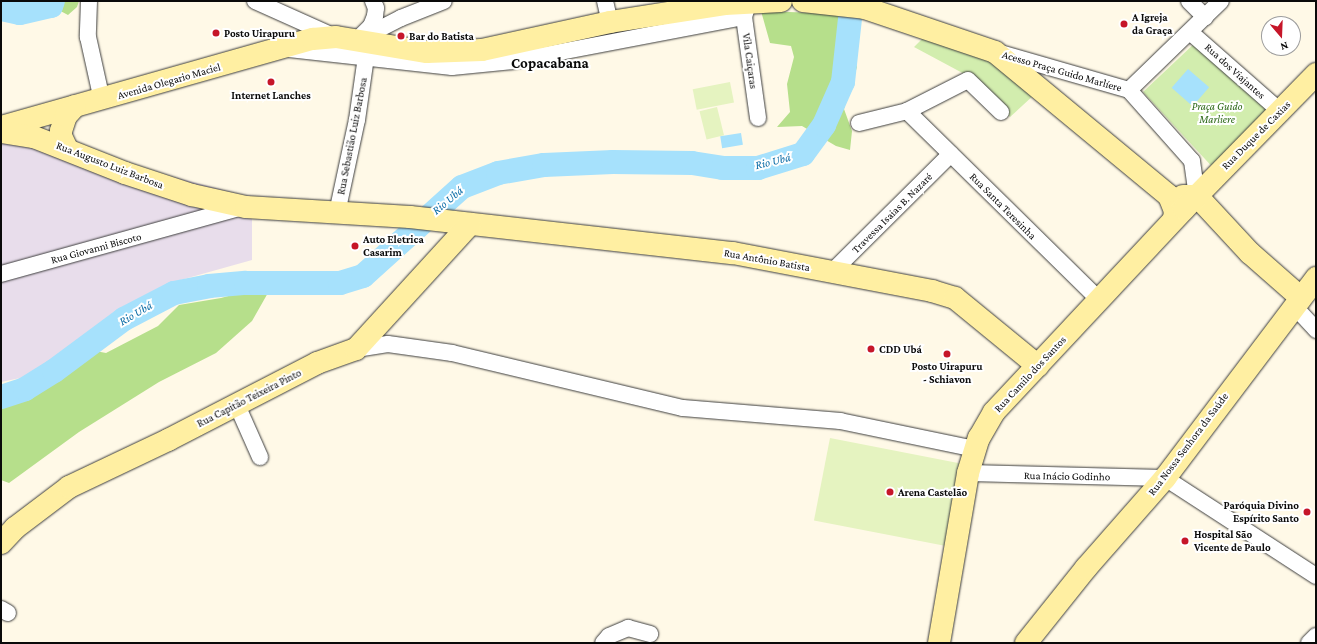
<!DOCTYPE html>
<html>
<head>
<meta charset="utf-8">
<style>
  body { margin:0 }
  #map { position:relative; width:1317px; height:644px; overflow:hidden; background:#fff9e7; font-family:"Crimson Pro",serif }
  div>[style] { position:absolute }
  .industrial>* { inset:0; background:#e8ddeb }
  .green>* { inset:0; background:#d2edae }
  .forest>* { inset:0; background:#b6df8b }
  .pitch>* { inset:0; background:#e5f3c0; transform-origin:0 0 }
  .water>* { inset:0; background:#a6e1fc; transform-origin:0 0 }
  .river>* { height:24px; margin:-12px; padding:0 12px; transform-origin:12px; border-radius:12px; background:#a6e1fc }
  .roads { filter:drop-shadow(0 0 1px #3d3d3d) drop-shadow(0 0 1px #3d3d3d) }
  .street>* { height:16px; margin:-8px; padding:0 8px; transform-origin:8px; border-radius:8px; background:#fff }
  .secondary>* { height:22px; margin:-11px; padding:0 11px; transform-origin:11px; border-radius:11px; background:#ffefa2 }
  .dots>* { width:11px; height:11px; translate:-50% -50%; box-sizing:border-box; border:2px solid #fff; border-radius:50% }
  span { translate:-50% -50%; white-space:nowrap; text-align:center; line-height:1.15; -webkit-text-stroke:4px #fff; paint-order:stroke }
  .poi-label { font-size:11px; color:#0a0a0a; font-weight:700 }
  .left { translate:0 -50%; text-align:left }
  .right { translate:-100% -50%; text-align:right }
  .street-label { font-size:11px; color:#0a0a0a }
  .park-label { font-size:11px; color:#2b6716; font-style:italic }
  .water-label { font-size:12px; color:#096ba6; font-style:italic }
  .district-label { font-size:15px; color:#0a0a0a; font-weight:700 }
  .frame { position:absolute; inset:0; border:2px solid #0a0a0a; pointer-events:none }
  .north { position:absolute; left:1261px; top:16px; width:40px; height:40px; box-sizing:border-box; background:#fff; border:1px solid #9d9d9d; border-radius:50%; rotate:161deg; font-size:11px; font-weight:700; line-height:16px; text-align:center; color:#0a0a0a }
  .north::after { content:''; display:block; margin:auto; width:14px; height:18px; background:#c61629; clip-path:polygon(50% 0,100% 100%,50% 72%,0 100%) }
</style>
</head>
<body>
<div id="map">
  <div class="industrial">
    <div style="clip-path:polygon(1px 140px,67px 149px,262px 200px,252px 210px,252px 260px,177px 281px,25px 377px,1px 382px)"></div>
  </div>
  <div class="green">
    <div style="clip-path:polygon(924px 37px,988px 59px,1035px 94px,1010px 117px,970px 77px,914px 47px)"></div>
    <div style="clip-path:polygon(1197px 41px,1273px 111px,1217px 172px,1143px 92px)"></div>
  </div>
  <div class="forest">
    <div style="clip-path:polygon(1px 1px,79px 1px,77px 7px,68px 15px,51px 6px,30px 19px,1px 17px)"></div>
    <div style="clip-path:polygon(851px 9px,848px 41px,857px 67px,844px 109px,852px 131px,850px 150px,836px 146px,802px 126px,777px 127px,790px 112px,787px 84px,794px 57px,791px 46px,770px 43px,761px 11px,816px 13px)"></div>
    <div style="clip-path:polygon(273px 284px,252px 321px,216px 353px,159px 382px,79px 432px,9px 483px,1px 480px,1px 405px,30px 397px,85px 349px,106px 353px,158px 326px,179px 305px,221px 298px)"></div>
  </div>
  <div class="pitch">
    <div style="left:730px;top:82px;width:21px;height:38px;rotate:79deg"></div>
    <div style="left:717px;top:107px;width:29px;height:18px;rotate:76deg"></div>
    <div style="left:830px;top:438px;width:137px;height:84px;rotate:11deg"></div>
  </div>
  <div class="water">
    <div style="left:1188px;top:69px;width:28px;height:25px;rotate:41deg"></div>
    <div style="left:741px;top:133px;width:12px;height:21px;rotate:81deg"></div>
  </div>
  <div class="river">
    <div style="left:1px;top:9px;width:19px;rotate:12deg"></div>
    <div style="left:20px;top:13px;width:32px;rotate:-13deg"></div>
    <div style="left:51px;top:6px;width:5px;rotate:-68deg"></div>
    <div style="left:1px;top:397px;width:25px;rotate:-18deg"></div>
    <div style="left:25px;top:389px;width:34px;rotate:-32deg"></div>
    <div style="left:54px;top:371px;width:87px;rotate:-36.6deg"></div>
    <div style="left:124px;top:319px;width:56px;rotate:-27.5deg"></div>
    <div style="left:174px;top:293px;width:36px;rotate:-11deg"></div>
    <div style="left:209px;top:286px;width:37px;rotate:-5deg"></div>
    <div style="left:246px;top:283px;width:94px"></div>
    <div style="left:340px;top:283px;width:24px;rotate:-17deg"></div>
    <div style="left:363px;top:276px;width:133px;rotate:-42deg"></div>
    <div style="left:462px;top:187px;width:39px;rotate:-21deg"></div>
    <div style="left:498px;top:173px;width:47px;rotate:-9.9deg"></div>
    <div style="left:544px;top:165px;width:69px;rotate:-2.5deg"></div>
    <div style="left:613px;top:162px;width:79px;rotate:0.7deg"></div>
    <div style="left:692px;top:163px;width:31px;rotate:9deg"></div>
    <div style="left:723px;top:168px;width:35px"></div>
    <div style="left:758px;top:168px;width:47px;rotate:-17.3deg"></div>
    <div style="left:803px;top:154px;width:36px;rotate:-54deg"></div>
    <div style="left:824px;top:125px;width:47px;rotate:-66.2deg"></div>
    <div style="left:843px;top:82px;width:81px;rotate:-83.7deg"></div>
  </div>
  <div class="roads">
    <div class="street">
      <div style="left:89px;top:1px;width:36px;rotate:92deg"></div>
      <div style="left:88px;top:37px;width:65px;rotate:77.5deg"></div>
      <div style="left:255px;top:1px;width:88px;rotate:24.2deg"></div>
      <div style="left:605px;top:1px;width:22px;rotate:77deg"></div>
      <div style="left:1189px;top:1px;width:23px;rotate:45deg"></div>
      <div style="left:747px;top:7px;width:10px;rotate:107deg"></div>
      <div style="left:744px;top:17px;width:102px;rotate:82.1deg"></div>
      <div style="left:1190px;top:32px;width:120px;rotate:41.3deg"></div>
      <div style="left:361px;top:36px;width:14px;rotate:-45deg"></div>
      <div style="left:371px;top:26px;width:11px;rotate:-68deg"></div>
      <div style="left:375px;top:16px;width:8px;rotate:-83deg"></div>
      <div style="left:376px;top:8px;width:8px;rotate:-113deg"></div>
      <div style="left:358px;top:40px;width:48px;rotate:-27.1deg"></div>
      <div style="left:401px;top:18px;width:46px;rotate:-21.6deg"></div>
      <div style="left:289px;top:49px;width:164px;rotate:6.3deg"></div>
      <div style="left:452px;top:67px;width:61px;rotate:-5.6deg"></div>
      <div style="left:513px;top:61px;width:235px;rotate:-10.8deg"></div>
      <div style="left:1000px;top:53px;width:134px;rotate:16deg"></div>
      <div style="left:1129px;top:90px;width:95px;rotate:48.4deg"></div>
      <div style="left:1192px;top:161px;width:35px;rotate:82deg"></div>
      <div style="left:1129px;top:90px;width:128px;rotate:-44.1deg"></div>
      <div style="left:907px;top:111px;width:269px;rotate:44.5deg"></div>
      <div style="left:859px;top:123px;width:49px;rotate:-14deg"></div>
      <div style="left:907px;top:111px;width:68px;rotate:-26.9deg"></div>
      <div style="left:968px;top:80px;width:46px;rotate:44.1deg"></div>
      <div style="left:337px;top:213px;width:95px;rotate:-77.9deg"></div>
      <div style="left:357px;top:120px;width:71px;rotate:-81.9deg"></div>
      <div style="left:833px;top:271px;width:166px;rotate:-44.8deg"></div>
      <div style="left:1px;top:274px;width:251px;rotate:-15.5deg"></div>
      <div style="left:1294px;top:306px;width:33px;rotate:47deg"></div>
      <div style="left:356px;top:349px;width:32px;rotate:-9deg"></div>
      <div style="left:388px;top:344px;width:65px;rotate:8deg"></div>
      <div style="left:452px;top:353px;width:237px;rotate:13.4deg"></div>
      <div style="left:683px;top:408px;width:158px;rotate:4.7deg"></div>
      <div style="left:840px;top:421px;width:138px;rotate:11.7deg"></div>
      <div style="left:237px;top:405px;width:57px;rotate:66.1deg"></div>
      <div style="left:968px;top:473px;width:197px;rotate:1.5deg"></div>
      <div style="left:1165px;top:478px;width:180px;rotate:33deg"></div>
      <div style="left:1px;top:609px;width:8px;rotate:30deg"></div>
      <div style="left:603px;top:643px;width:9px;rotate:-49deg"></div>
      <div style="left:609px;top:636px;width:21px;rotate:-23deg"></div>
      <div style="left:628px;top:628px;width:23px;rotate:15deg"></div>
      <div style="left:1309px;top:643px;width:10px;rotate:-45deg"></div>
    </div>
    <div class="secondary">
      <div style="left:803px;top:1px;width:62px;rotate:6.4deg"></div>
      <div style="left:865px;top:8px;width:137px;rotate:18.7deg"></div>
      <div style="left:995px;top:52px;width:226px;rotate:39.6deg"></div>
      <div style="left:1169px;top:196px;width:16px;rotate:68deg"></div>
      <div style="left:1175px;top:211px;width:8px;rotate:97deg"></div>
      <div style="left:1px;top:127px;width:324px;rotate:-15.8deg"></div>
      <div style="left:313px;top:39px;width:23px;rotate:-5deg"></div>
      <div style="left:336px;top:37px;width:92px;rotate:9.4deg"></div>
      <div style="left:427px;top:52px;width:55px;rotate:-2.1deg"></div>
      <div style="left:482px;top:50px;width:131px;rotate:-12.3deg"></div>
      <div style="left:610px;top:22px;width:116px;rotate:-8.9deg"></div>
      <div style="left:725px;top:4px;width:56px;rotate:-3.1deg"></div>
      <div style="left:1px;top:132px;width:33px;rotate:9deg"></div>
      <div style="left:34px;top:137px;width:98px;rotate:21.6deg"></div>
      <div style="left:125px;top:173px;width:71px;rotate:18.2deg"></div>
      <div style="left:192px;top:195px;width:55px;rotate:12.5deg"></div>
      <div style="left:246px;top:207px;width:164px;rotate:3.5deg"></div>
      <div style="left:410px;top:217px;width:325px;rotate:6.4deg"></div>
      <div style="left:733px;top:253px;width:203px;rotate:10.8deg"></div>
      <div style="left:932px;top:291px;width:24px;rotate:17deg"></div>
      <div style="left:955px;top:298px;width:107px;rotate:39.3deg"></div>
      <div style="left:67px;top:149px;width:14px;rotate:-115deg"></div>
      <div style="left:61px;top:136px;width:5px;rotate:-90deg"></div>
      <div style="left:61px;top:131px;width:16px;rotate:-72deg"></div>
      <div style="left:66px;top:116px;width:13px;rotate:-48deg"></div>
      <div style="left:1183px;top:196px;width:14px"></div>
      <div style="left:1197px;top:196px;width:78px;rotate:47.1deg"></div>
      <div style="left:1250px;top:253px;width:67px;rotate:41.3deg"></div>
      <div style="left:1px;top:543px;width:21px;rotate:-47deg"></div>
      <div style="left:15px;top:528px;width:68px;rotate:-37.2deg"></div>
      <div style="left:69px;top:487px;width:110px;rotate:-25.4deg"></div>
      <div style="left:168px;top:440px;width:168px;rotate:-27.3deg"></div>
      <div style="left:317px;top:363px;width:41px;rotate:-19.7deg"></div>
      <div style="left:356px;top:349px;width:169px;rotate:-47.6deg"></div>
      <div style="left:939px;top:643px;width:172px;rotate:-80.3deg"></div>
      <div style="left:968px;top:473px;width:37px;rotate:-73deg"></div>
      <div style="left:979px;top:438px;width:30px;rotate:-60deg"></div>
      <div style="left:994px;top:412px;width:278px;rotate:-46.9deg"></div>
      <div style="left:1184px;top:209px;width:189px;rotate:-45.6deg"></div>
      <div style="left:1026px;top:643px;width:96px;rotate:-51.3deg"></div>
      <div style="left:1086px;top:568px;width:120px;rotate:-48.7deg"></div>
      <div style="left:1165px;top:478px;width:251px;rotate:-52.9deg"></div>
    </div>
  </div>
  <div class="dots">
    <div style="left:1124px;top:24px;background:#c61629"></div>
    <div style="left:216px;top:33px;background:#c61629"></div>
    <div style="left:401px;top:36px;background:#c61629"></div>
    <div style="left:271px;top:82px;background:#c61629"></div>
    <div style="left:355px;top:246px;background:#c61629"></div>
    <div style="left:871px;top:349px;background:#c61629"></div>
    <div style="left:947px;top:354px;background:#c61629"></div>
    <div style="left:890px;top:492px;background:#c61629"></div>
    <div style="left:1307px;top:512px;background:#c61629"></div>
    <div style="left:1185px;top:541px;background:#c61629"></div>
  </div>
  <div class="poi-label">
    <span class="left" style="left:1132px;top:24px">A Igreja<br>da Graça</span>
    <span class="left" style="left:224px;top:33px">Posto Uirapuru</span>
    <span class="left" style="left:409px;top:36px">Bar do Batista</span>
    <span style="left:271px;top:95px">Internet Lanches</span>
    <span class="left" style="left:363px;top:246px">Auto Eletrica<br>Casarim</span>
    <span class="left" style="left:879px;top:349px">CDD Ubá</span>
    <span style="left:947px;top:373px">Posto Uirapuru<br>- Schiavon</span>
    <span class="left" style="left:898px;top:492px">Arena Castelão</span>
    <span class="right" style="left:1299px;top:512px">Paróquia Divino<br>Espírito Santo</span>
    <span class="left" style="left:1194px;top:541px">Hospital São<br>Vicente de Paulo</span>
  </div>
  <div class="street-label">
    <span style="left:750px;top:61px;rotate:82deg">Vila Caiçaras</span>
    <span style="left:1062px;top:71px;rotate:16deg">Acesso Praça Guido Marlíere</span>
    <span style="left:1235px;top:71px;rotate:42deg">Rua dos Viajantes</span>
    <span style="left:169px;top:81px;rotate:-16deg">Avenida Olegario Maciel</span>
    <span style="left:1256px;top:135px;rotate:-45deg">Rua Duque de Caxias</span>
    <span style="left:352px;top:136px;rotate:-79deg">Rua Sebastião Luiz Barbosa</span>
    <span style="left:110px;top:165px;rotate:21deg">Rua Augusto Luiz Barbosa</span>
    <span style="left:1003px;top:206px;rotate:45deg">Rua Santa Teresinha</span>
    <span style="left:892px;top:213px;rotate:-45deg">Travessa Isaias B. Nazaré</span>
    <span style="left:96px;top:248px;rotate:-15deg">Rua Giovanni Biscoto</span>
    <span style="left:767px;top:260px;rotate:10deg">Rua Antônio Batista</span>
    <span style="left:1030px;top:374px;rotate:-47deg">Rua Camilo dos Santos</span>
    <span style="left:249px;top:398px;rotate:-27deg">Rua Capitão Teixeira Pinto</span>
    <span style="left:1188px;top:444px;rotate:-53deg">Rua Nossa Senhora da Saúde</span>
    <span style="left:1067px;top:476px;rotate:1deg">Rua Inácio Godinho</span>
  </div>
  <div class="park-label">
    <span style="left:1217px;top:113px">Praça Guido<br>Marliere</span>
  </div>
  <div class="water-label">
    <span style="left:773px;top:162px;rotate:-14deg">Rio Ubá</span>
    <span style="left:448px;top:201px;rotate:-40deg">Rio Ubá</span>
    <span style="left:136px;top:314px;rotate:-30deg">Rio Ubá</span>
  </div>
  <div class="district-label">
    <span style="left:550px;top:64px">Copacabana</span>
  </div>
  <div class="frame"></div>
  <div class="north">N</div>
</div>
</body>
</html>
